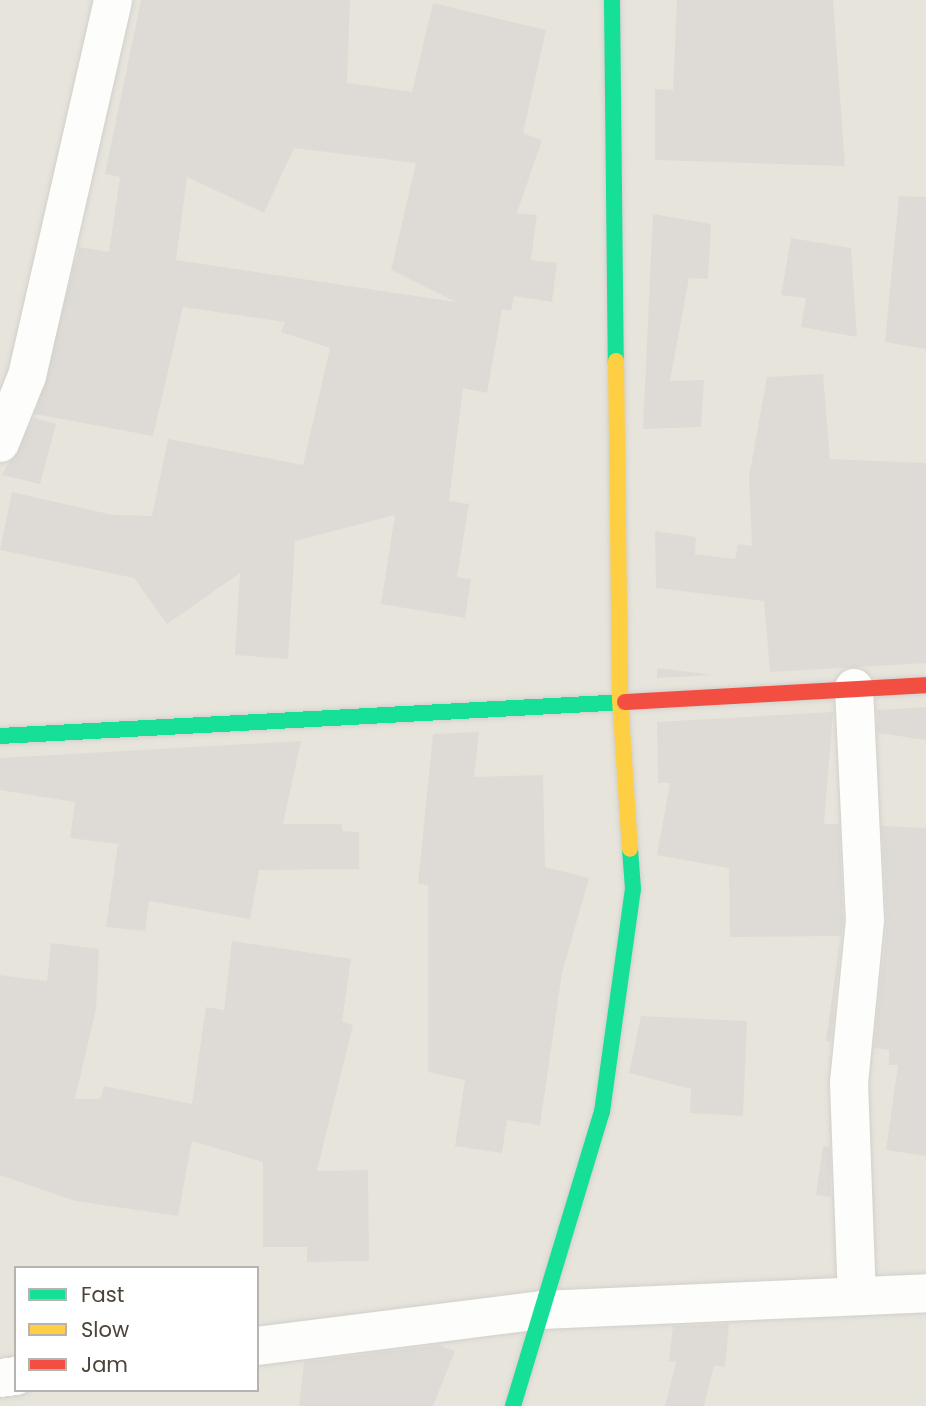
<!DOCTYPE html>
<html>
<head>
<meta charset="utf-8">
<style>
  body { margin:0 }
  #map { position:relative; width:926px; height:1406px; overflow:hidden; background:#f4f2ee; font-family:Poppins,sans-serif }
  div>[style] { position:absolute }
  .residential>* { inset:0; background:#e7e4dc }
  .building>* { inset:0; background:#dedbd6 }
  .roads { filter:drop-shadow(0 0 2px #d2d0cb) drop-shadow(0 0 2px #d2d0cb) }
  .street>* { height:38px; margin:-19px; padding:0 19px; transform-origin:19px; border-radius:19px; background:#fdfdfc }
  .fast>* { height:16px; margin:-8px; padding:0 8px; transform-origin:8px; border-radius:8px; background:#16e098 }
  .slow>* { height:16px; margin:-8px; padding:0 8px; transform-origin:8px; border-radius:8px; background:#ffcf43 }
  .jam>* { height:16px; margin:-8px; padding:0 8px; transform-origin:8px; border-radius:8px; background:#f24e42 }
  span { translate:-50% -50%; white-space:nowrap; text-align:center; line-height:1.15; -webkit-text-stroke:6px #fff; paint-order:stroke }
  .legend { position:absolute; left:14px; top:1266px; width:245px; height:126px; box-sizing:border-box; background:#fff; border:2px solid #b7b4b0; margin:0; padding:9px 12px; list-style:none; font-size:21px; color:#4b4439 }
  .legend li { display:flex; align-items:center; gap:14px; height:35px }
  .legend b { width:35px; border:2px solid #b7b4b0 }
</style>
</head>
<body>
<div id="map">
  <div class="residential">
    <div style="clip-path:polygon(evenodd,0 0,926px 0,926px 1406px,0 1406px,0 0,16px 1268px,257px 1268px,257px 1390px,16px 1390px,16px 1268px)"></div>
  </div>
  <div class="building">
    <div style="clip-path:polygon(evenodd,141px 0,350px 0,347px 83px,412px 92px,433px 3px,546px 30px,523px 133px,542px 140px,517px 213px,537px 215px,531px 260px,557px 263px,552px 302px,514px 296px,511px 311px,502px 309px,487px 393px,463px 388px,449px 501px,469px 504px,457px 577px,471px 579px,465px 618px,381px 604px,395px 515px,295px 541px,288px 659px,235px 655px,240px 573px,167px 624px,134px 578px,0 550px,12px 492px,113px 515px,152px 516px,168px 439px,303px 465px,330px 348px,281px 332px,285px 322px,183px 307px,153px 436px,35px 414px,79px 247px,109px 252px,120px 177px,105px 174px,141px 0,294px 148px,416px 163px,391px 270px,456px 302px,176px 260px,187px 177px,264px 213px,294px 148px)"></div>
    <div style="clip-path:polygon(677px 0,833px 0,845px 166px,655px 160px,655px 89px,673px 90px)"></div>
    <div style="clip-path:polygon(899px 196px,926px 197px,926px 349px,885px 342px)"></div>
    <div style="clip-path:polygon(653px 214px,711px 224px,708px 279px,689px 278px,670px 381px,704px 380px,701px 427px,643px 429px)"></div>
    <div style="clip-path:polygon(791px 238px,851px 248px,857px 337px,801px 327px,806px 298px,781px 295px)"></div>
    <div style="clip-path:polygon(823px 374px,830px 459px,926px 463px,926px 663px,770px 672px,764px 601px,656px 588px,655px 531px,696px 537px,695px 554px,735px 559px,738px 544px,752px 546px,749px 477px,767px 377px)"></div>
    <div style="clip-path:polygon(34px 418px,56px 424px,40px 484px,2px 475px)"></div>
    <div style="clip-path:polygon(657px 668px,713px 675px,657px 678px)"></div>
    <div style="clip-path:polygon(926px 707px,926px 740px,878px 733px,877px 710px)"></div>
    <div style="clip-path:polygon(833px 712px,824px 824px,839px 824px,843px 919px,831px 1042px,826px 1041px,841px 936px,730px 937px,729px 868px,657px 855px,670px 783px,658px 783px,657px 722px)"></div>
    <div style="clip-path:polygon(479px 732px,474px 777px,543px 775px,545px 867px,589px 878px,562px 973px,540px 1125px,507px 1120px,502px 1153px,455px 1146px,465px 1080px,428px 1072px,428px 885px,418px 884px,433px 734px)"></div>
    <div style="clip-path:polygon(301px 741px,283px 824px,342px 824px,342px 831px,359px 832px,359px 869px,259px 870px,250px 919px,149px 901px,145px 931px,106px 927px,118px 844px,70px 838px,75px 802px,0 790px,0 758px)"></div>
    <div style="clip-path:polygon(882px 826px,926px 828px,926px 1156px,886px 1150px,898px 1065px,889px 1065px,889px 1050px,874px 1048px,887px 922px)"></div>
    <div style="clip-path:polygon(232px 941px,351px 959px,342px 1022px,353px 1025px,317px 1171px,368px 1170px,369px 1261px,307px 1262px,307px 1247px,263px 1247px,263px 1162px,192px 1141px,178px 1216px,75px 1201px,0 1175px,0 975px,47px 981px,51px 943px,99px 949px,96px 1009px,75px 1099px,100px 1099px,104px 1086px,192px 1104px,206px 1007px,224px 1010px)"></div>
    <div style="clip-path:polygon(641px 1016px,747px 1021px,743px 1116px,690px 1113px,691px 1089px,629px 1073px)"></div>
    <div style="clip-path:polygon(823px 1146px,830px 1147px,831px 1197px,816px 1195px)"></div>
    <div style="clip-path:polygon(729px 1324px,725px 1367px,714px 1366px,704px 1406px,665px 1406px,676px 1362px,669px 1361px,673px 1326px)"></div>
    <div style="clip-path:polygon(439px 1345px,455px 1351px,433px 1406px,299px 1406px,304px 1362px)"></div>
  </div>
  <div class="roads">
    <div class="street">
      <div style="left:0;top:443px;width:72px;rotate:-68.1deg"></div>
      <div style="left:27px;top:376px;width:386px;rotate:-77.1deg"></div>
      <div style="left:854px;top:688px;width:232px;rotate:87.3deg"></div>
      <div style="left:865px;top:920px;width:163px;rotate:95.6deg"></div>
      <div style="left:849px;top:1082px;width:214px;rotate:87.9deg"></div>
      <div style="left:257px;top:1346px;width:288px;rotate:-7.2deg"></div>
      <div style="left:543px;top:1310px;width:383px;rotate:-2.5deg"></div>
      <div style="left:0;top:1378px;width:16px;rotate:-7deg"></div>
    </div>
    <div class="fast">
      <div style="left:612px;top:0;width:361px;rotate:89.4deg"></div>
      <div style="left:0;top:736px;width:626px;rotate:-3.11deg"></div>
      <div style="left:513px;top:1406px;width:307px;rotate:-73.2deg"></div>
      <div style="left:602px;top:1112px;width:225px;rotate:-82.1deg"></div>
      <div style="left:633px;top:889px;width:40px;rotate:-94.3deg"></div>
    </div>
    <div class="slow">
      <div style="left:616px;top:361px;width:338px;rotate:89.3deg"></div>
      <div style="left:620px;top:699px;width:150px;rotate:86.2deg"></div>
    </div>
    <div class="jam">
      <div style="left:625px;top:702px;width:301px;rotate:-3.2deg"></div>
    </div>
  </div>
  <ul class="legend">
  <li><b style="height:9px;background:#16e098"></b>Fast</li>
  <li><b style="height:9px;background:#ffcf43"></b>Slow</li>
  <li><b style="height:9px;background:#f24e42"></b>Jam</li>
  </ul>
</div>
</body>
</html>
